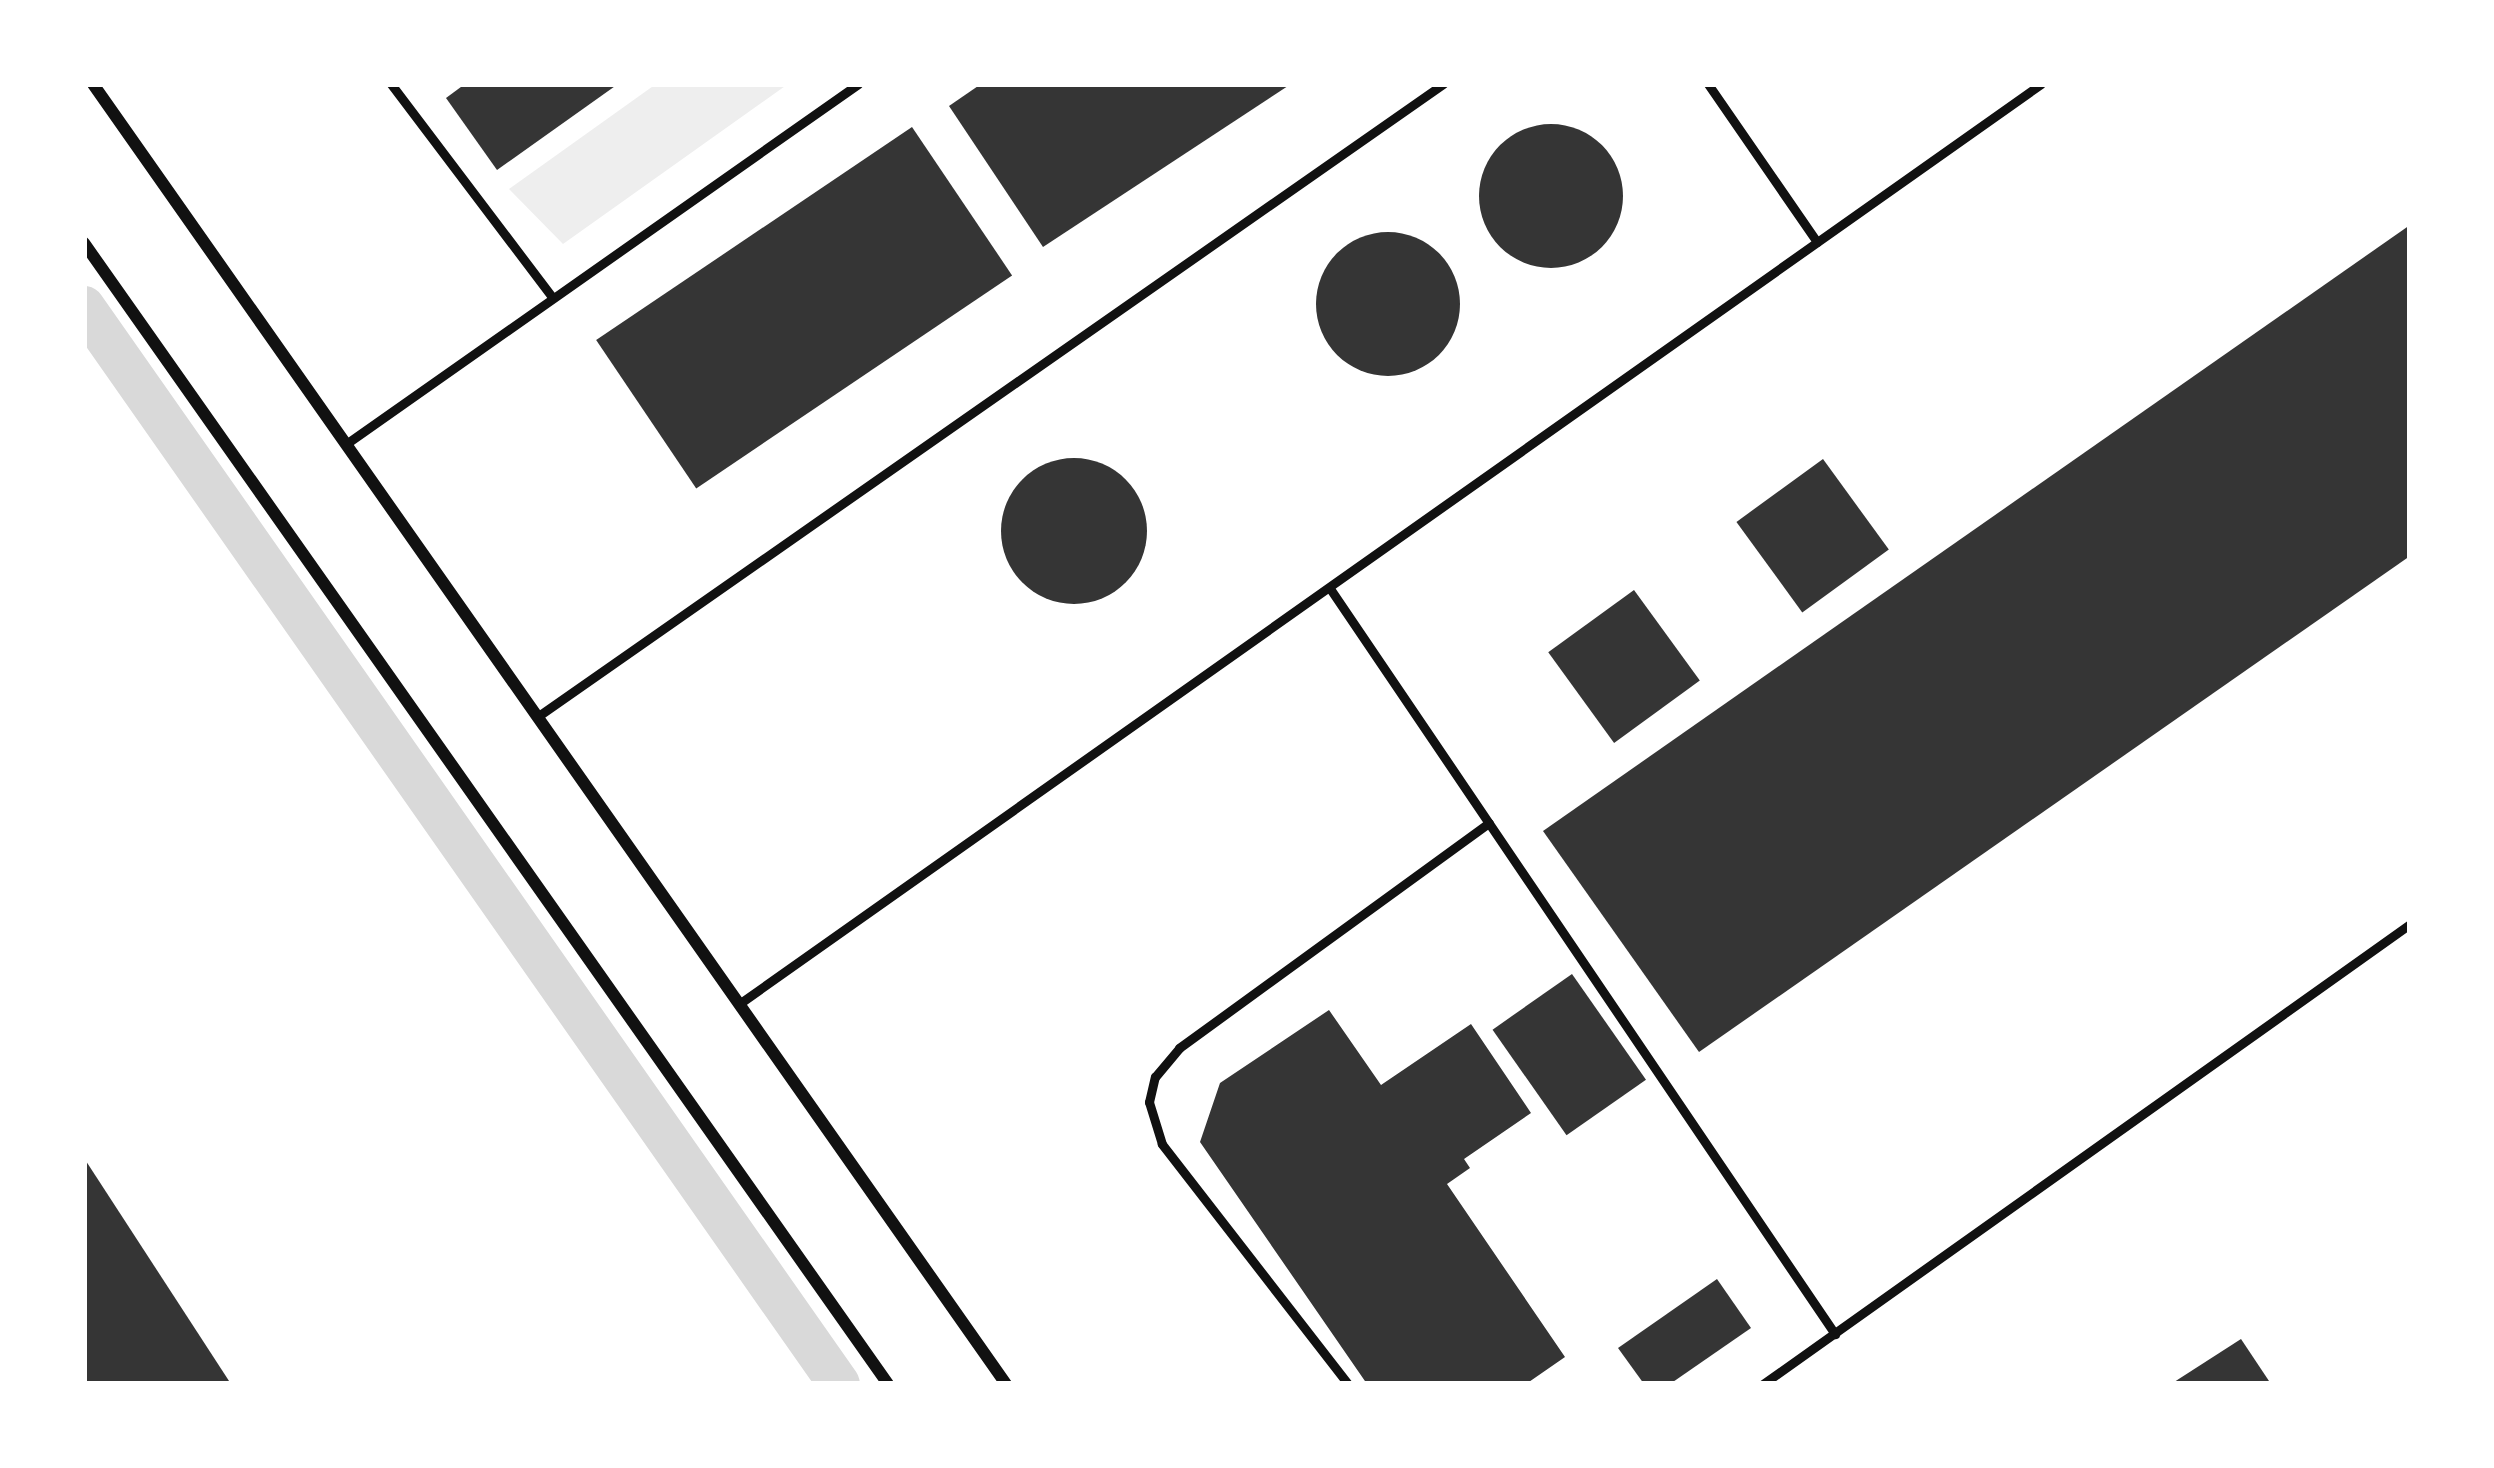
<!DOCTYPE html>
<html>
<head>
<meta charset="utf-8">
<style>
  body { margin:0 }
  #map { position:relative; width:2494px; height:1468px; overflow:hidden; background:#fff; font-family:"Crimson Pro",serif }
  div>[style] { position:absolute }
  .green>* { inset:0; background:#eee }
  .canal>* { height:42px; margin:-21px; padding:0 21px; transform-origin:21px; border-radius:21px; background:#d9d9d9 }
  .building>* { inset:0; background:#353535; transform-origin:0 0 }
  .round { border-radius:50% }
  .service>* { height:9px; margin:-4.5px; padding:0 4.5px; transform-origin:4.5px; border-radius:4.5px; background:#111 }
  .minor>* { height:12px; margin:-6px; padding:0 6px; transform-origin:6px; border-radius:6px; background:#111 }
  span { translate:-50% -50%; white-space:nowrap; text-align:center; line-height:1.15; -webkit-text-stroke:9px #fff; paint-order:stroke }
  .frame { position:absolute; inset:0; border:87px solid #fff; pointer-events:none }
</style>
</head>
<body>
<div id="map">
  <div class="green">
    <div style="clip-path:polygon(656px 84px,788px 84px,563px 244px,509px 189px)"></div>
  </div>
  <div class="canal">
    <div style="left:84px;top:307px;width:1315px;rotate:54.97deg"></div>
  </div>
  <div class="building">
    <div style="clip-path:polygon(465px 84px,618px 84px,497px 170px,446px 98px)"></div>
    <div style="clip-path:polygon(981px 84px,1291px 84px,1043px 247px,949px 106px)"></div>
    <div class="round" style="left:1479px;top:124px;width:144px;height:144px"></div>
    <div style="left:912px;top:127px;width:179px;height:381px;rotate:56deg"></div>
    <div style="clip-path:polygon(2410px 225px,2410px 556px,1699px 1052px,1543px 831px)"></div>
    <div class="round" style="left:1316px;top:232px;width:144px;height:144px"></div>
    <div class="round" style="left:1001px;top:458px;width:146px;height:146px"></div>
    <div style="left:1823px;top:459px;width:112px;height:107px;rotate:54deg"></div>
    <div style="left:1634px;top:590px;width:112px;height:106px;rotate:54deg"></div>
    <div style="left:1572px;top:974px;width:129px;height:97px;rotate:55deg"></div>
    <div style="clip-path:polygon(1329px 1010px,1381px 1085px,1471px 1024px,1531px 1113px,1464px 1159px,1470px 1168px,1447px 1184px,1565px 1357px,1526px 1384px,1367px 1384px,1200px 1142px,1220px 1083px)"></div>
    <div style="clip-path:polygon(84px 1158px,231px 1384px,84px 1384px)"></div>
    <div style="clip-path:polygon(1717px 1279px,1751px 1328px,1670px 1384px,1644px 1384px,1618px 1348px)"></div>
    <div style="clip-path:polygon(2241px 1339px,2271px 1384px,2171px 1384px)"></div>
  </div>
  <div class="service">
    <div style="left:391px;top:84px;width:268px;rotate:52.9deg"></div>
    <div style="left:1708px;top:84px;width:192px;rotate:55.4deg"></div>
    <div style="left:346px;top:444px;width:626px;rotate:-35.11deg"></div>
    <div style="left:1331px;top:590px;width:899px;rotate:55.89deg"></div>
    <div style="left:537px;top:717px;width:1105px;rotate:-34.94deg"></div>
    <div style="left:739px;top:1004px;width:1594px;rotate:-35.25deg"></div>
    <div style="left:1348px;top:1384px;width:304px;rotate:-127.8deg"></div>
    <div style="left:1162px;top:1144px;width:44px;rotate:-107.2deg"></div>
    <div style="left:1149px;top:1102px;width:26px;rotate:-77deg"></div>
    <div style="left:1155px;top:1077px;width:38px;rotate:-50deg"></div>
    <div style="left:1179px;top:1048px;width:383px;rotate:-36deg"></div>
    <div style="left:1763px;top:1384px;width:794px;rotate:-35.41deg"></div>
  </div>
  <div class="minor">
    <div style="left:93px;top:84px;width:1589px;rotate:54.92deg"></div>
    <div style="left:84px;top:243px;width:1396px;rotate:54.83deg"></div>
  </div>
  <div class="frame"></div>
</div>
</body>
</html>
